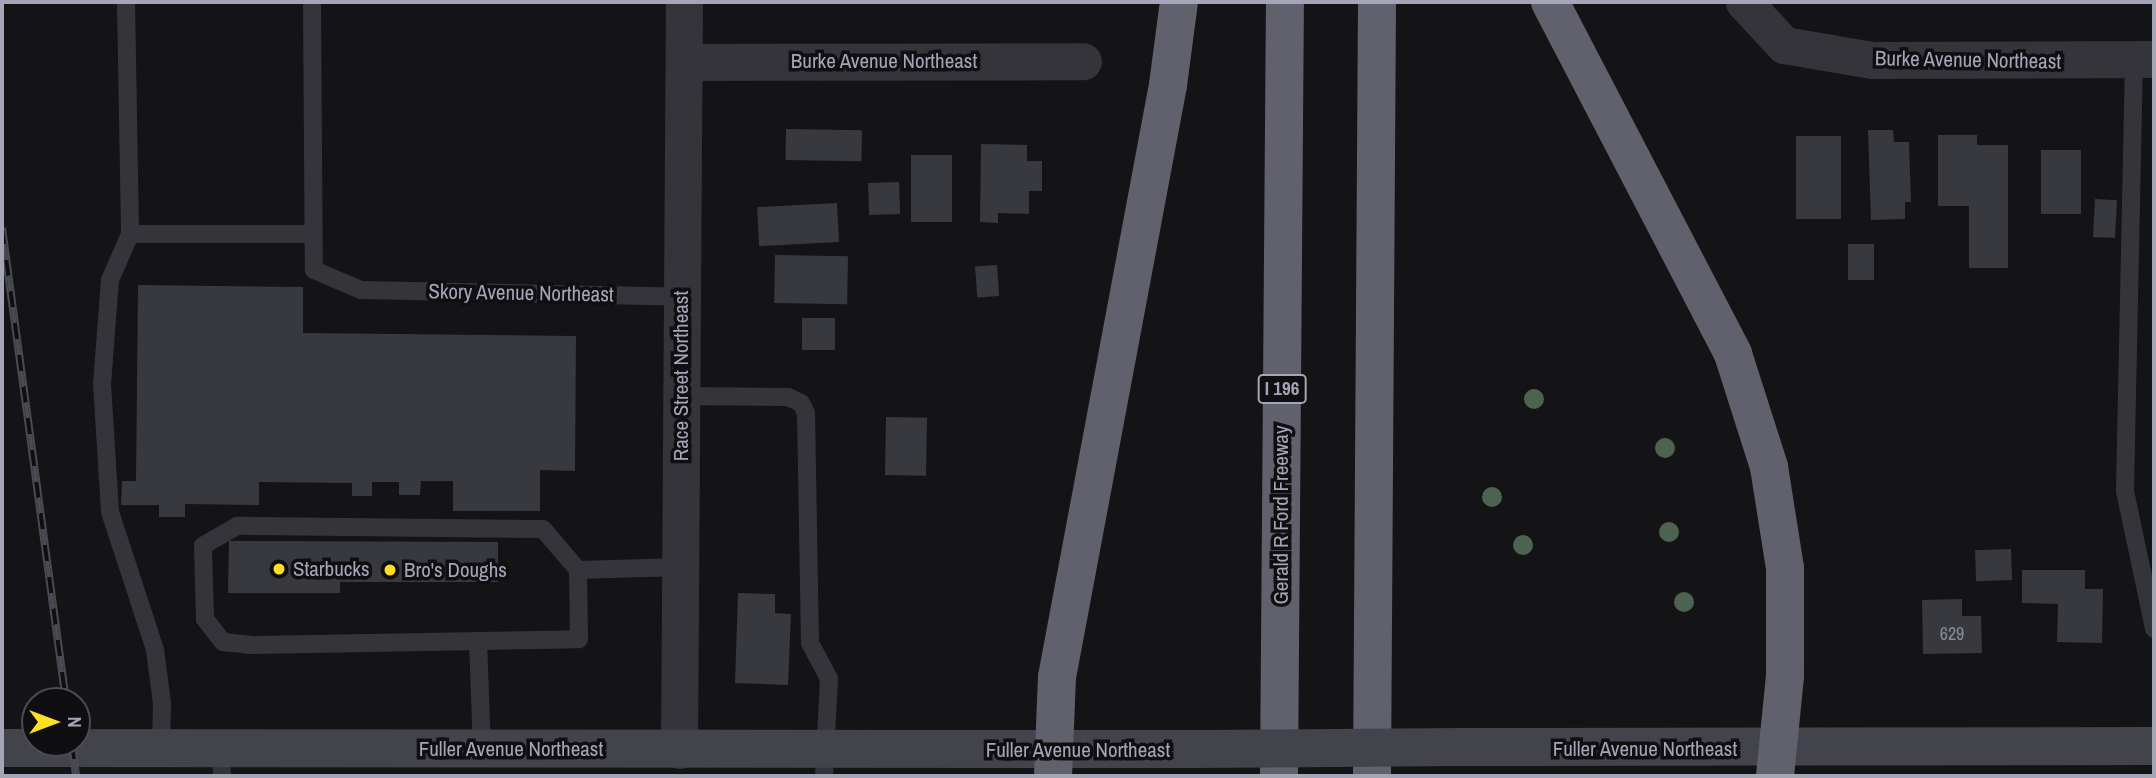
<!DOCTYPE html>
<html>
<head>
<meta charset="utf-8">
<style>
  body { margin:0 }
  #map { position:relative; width:2156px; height:778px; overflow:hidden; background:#141416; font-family:"Archivo Narrow",sans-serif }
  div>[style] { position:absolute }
  .building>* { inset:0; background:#38393e; transform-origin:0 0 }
  .service>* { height:18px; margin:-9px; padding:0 9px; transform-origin:9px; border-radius:9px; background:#35343b }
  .minor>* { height:37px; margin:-18.5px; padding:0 18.5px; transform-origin:18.5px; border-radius:18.5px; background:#35343b }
  .secondary>* { height:38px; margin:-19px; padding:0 19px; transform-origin:19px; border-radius:19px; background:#42434b }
  .motorway>* { height:38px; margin:-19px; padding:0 19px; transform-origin:19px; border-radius:19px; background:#60616c }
  .rail>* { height:8px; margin-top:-4px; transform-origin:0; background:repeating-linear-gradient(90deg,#0f0f11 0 16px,#494a52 0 32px); box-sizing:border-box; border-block:2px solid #494a52 }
  .secondary-bridge>* { height:38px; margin:-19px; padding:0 19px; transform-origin:19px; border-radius:19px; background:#42434b }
  .trees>* { width:20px; height:20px; margin:-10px; border-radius:50%; background:#4c6352 }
  .dots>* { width:19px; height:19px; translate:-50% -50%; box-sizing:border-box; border:4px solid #0f0f11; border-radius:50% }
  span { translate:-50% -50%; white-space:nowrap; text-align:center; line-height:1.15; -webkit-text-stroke:7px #0f0f11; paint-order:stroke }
  .number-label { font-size:18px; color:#898b99 }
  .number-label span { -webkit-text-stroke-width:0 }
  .shield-label span { padding:2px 5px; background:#0f0f11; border:2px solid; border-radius:5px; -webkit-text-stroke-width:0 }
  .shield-label { font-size:19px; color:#a4a6b7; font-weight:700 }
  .street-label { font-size:21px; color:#a4a6b7 }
  .poi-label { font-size:21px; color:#a4a6b7 }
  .left { translate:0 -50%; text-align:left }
  .frame { position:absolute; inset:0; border:4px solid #a4a6b7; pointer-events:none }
  .north { position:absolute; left:21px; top:687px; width:70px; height:70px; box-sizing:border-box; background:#0f0f11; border:2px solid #4b4b53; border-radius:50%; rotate:90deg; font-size:19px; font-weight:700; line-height:28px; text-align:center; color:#a4a6b7 }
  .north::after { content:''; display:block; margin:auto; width:24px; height:32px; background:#ffdf22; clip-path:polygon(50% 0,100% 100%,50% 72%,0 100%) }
</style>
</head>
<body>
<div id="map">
  <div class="building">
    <div style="left:786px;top:129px;width:76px;height:31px;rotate:1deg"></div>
    <div style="clip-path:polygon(1868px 130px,1893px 130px,1894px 142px,1909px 142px,1911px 202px,1905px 202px,1905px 219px,1871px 220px)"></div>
    <div style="clip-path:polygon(1938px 135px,1977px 135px,1977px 145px,2008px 145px,2008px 268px,1969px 268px,1969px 206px,1938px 206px)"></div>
    <div style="left:1796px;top:136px;width:45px;height:83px"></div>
    <div style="clip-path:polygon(981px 144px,1027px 145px,1027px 161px,1042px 161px,1042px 191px,1029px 191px,1029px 214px,998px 213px,998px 223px,980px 222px)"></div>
    <div style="left:2041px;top:150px;width:40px;height:64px"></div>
    <div style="left:911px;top:155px;width:41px;height:67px"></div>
    <div style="left:899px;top:182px;width:32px;height:31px;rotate:88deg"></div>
    <div style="left:2095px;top:199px;width:22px;height:38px;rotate:3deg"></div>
    <div style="left:837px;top:203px;width:39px;height:80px;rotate:87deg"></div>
    <div style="left:1874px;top:244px;width:36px;height:26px;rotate:90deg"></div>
    <div style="left:775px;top:255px;width:73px;height:48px;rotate:1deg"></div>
    <div style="left:997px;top:265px;width:31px;height:22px;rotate:86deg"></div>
    <div style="clip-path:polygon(138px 285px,303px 287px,303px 333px,576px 336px,575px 471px,540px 470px,540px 511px,453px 511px,453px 481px,421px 481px,420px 495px,399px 495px,399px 482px,372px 482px,372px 496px,352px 496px,352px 483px,259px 482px,259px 505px,185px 504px,185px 517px,159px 517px,159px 505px,121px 505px,122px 481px,136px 481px)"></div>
    <div style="left:802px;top:318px;width:33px;height:32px"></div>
    <div style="left:886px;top:417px;width:41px;height:58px;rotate:1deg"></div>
    <div style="clip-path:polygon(229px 541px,498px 542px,498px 582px,340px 582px,340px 593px,228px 593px)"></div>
    <div style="left:2011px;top:549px;width:31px;height:36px;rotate:88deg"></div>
    <div style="clip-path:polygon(2022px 570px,2085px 570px,2085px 589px,2103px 589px,2102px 643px,2057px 642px,2058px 604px,2022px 603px)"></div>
    <div style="clip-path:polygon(738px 593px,775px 594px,775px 613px,791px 614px,788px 685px,735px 683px)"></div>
    <div style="clip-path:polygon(1962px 599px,1962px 616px,1981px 616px,1982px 653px,1923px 654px,1922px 600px)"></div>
  </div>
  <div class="service">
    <div style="left:126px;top:2px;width:232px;rotate:89deg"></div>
    <div style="left:130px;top:234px;width:182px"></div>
    <div style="left:312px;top:2px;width:268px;rotate:89.6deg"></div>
    <div style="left:314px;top:270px;width:51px;rotate:23.1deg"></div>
    <div style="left:361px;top:290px;width:321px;rotate:1.2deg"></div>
    <div style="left:2134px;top:60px;width:431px;rotate:91.2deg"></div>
    <div style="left:2125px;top:491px;width:141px;rotate:78.1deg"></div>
    <div style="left:130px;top:234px;width:50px;rotate:113.5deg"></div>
    <div style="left:110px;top:280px;width:104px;rotate:94.4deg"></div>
    <div style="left:102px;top:384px;width:128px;rotate:86.4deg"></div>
    <div style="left:110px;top:512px;width:145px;rotate:71.9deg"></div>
    <div style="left:155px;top:650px;width:53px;rotate:82.5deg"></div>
    <div style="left:162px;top:703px;width:43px;rotate:91.3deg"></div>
    <div style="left:681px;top:396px;width:107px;rotate:0.5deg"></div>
    <div style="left:788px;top:397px;width:14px;rotate:25deg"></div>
    <div style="left:801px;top:403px;width:11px;rotate:63deg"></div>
    <div style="left:806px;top:413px;width:230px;rotate:89deg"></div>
    <div style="left:810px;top:643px;width:40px;rotate:62deg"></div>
    <div style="left:829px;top:678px;width:98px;rotate:92.9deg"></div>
    <div style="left:578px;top:570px;width:54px;rotate:-130.5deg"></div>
    <div style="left:543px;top:529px;width:306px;rotate:-179.4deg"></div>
    <div style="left:237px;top:526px;width:39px;rotate:150deg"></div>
    <div style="left:203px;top:546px;width:73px;rotate:88.4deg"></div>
    <div style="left:205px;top:619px;width:29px;rotate:52deg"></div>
    <div style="left:223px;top:642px;width:27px;rotate:6deg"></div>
    <div style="left:250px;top:645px;width:329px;rotate:-1deg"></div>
    <div style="left:579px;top:639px;width:69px;rotate:-90.8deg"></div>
    <div style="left:578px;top:570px;width:102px;rotate:-1.7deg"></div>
    <div style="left:478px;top:641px;width:108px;rotate:87.9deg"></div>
    <div style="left:221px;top:747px;width:29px;rotate:88deg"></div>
  </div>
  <div class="minor">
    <div style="left:1744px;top:2px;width:59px;rotate:47.1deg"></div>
    <div style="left:1784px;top:45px;width:89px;rotate:9.7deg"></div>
    <div style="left:1872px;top:60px;width:282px;rotate:-0.2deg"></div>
    <div style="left:684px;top:62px;width:399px;rotate:-0.1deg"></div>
    <div style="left:679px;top:750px;width:748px;rotate:-89.62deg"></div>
  </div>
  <div class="secondary">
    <div style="left:1462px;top:747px;width:692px;rotate:-0.08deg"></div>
    <div style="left:2px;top:748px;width:1191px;rotate:0.05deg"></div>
  </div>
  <div class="motorway">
    <div style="left:1550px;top:2px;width:397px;rotate:62.5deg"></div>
    <div style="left:1733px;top:354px;width:119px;rotate:72.3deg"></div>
    <div style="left:1769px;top:467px;width:102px;rotate:81deg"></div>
    <div style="left:1785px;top:568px;width:108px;rotate:90deg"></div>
    <div style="left:1785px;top:676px;width:100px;rotate:95.7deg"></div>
    <div style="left:1053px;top:776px;width:99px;rotate:-87.7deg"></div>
    <div style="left:1057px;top:677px;width:602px;rotate:-79.38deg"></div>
    <div style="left:1168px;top:85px;width:84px;rotate:-82.5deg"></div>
    <div style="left:1279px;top:776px;width:774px;rotate:-89.56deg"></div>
    <div style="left:1372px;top:776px;width:774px;rotate:-89.63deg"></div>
  </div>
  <div class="rail">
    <div style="left:2px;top:228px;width:477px;rotate:82.3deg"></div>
    <div style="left:72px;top:743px;width:33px;rotate:83deg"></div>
  </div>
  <div class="secondary-bridge">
    <div style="left:1193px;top:749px;width:269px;rotate:-0.4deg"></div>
  </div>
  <div class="trees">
    <div style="left:1534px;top:399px"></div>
    <div style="left:1665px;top:448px"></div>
    <div style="left:1492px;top:497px"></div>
    <div style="left:1669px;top:532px"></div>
    <div style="left:1523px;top:545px"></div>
    <div style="left:1684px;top:602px"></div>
  </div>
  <div class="dots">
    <div style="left:279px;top:569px;background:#ffdf22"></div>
    <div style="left:390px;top:570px;background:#ffdf22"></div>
  </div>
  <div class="number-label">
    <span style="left:1952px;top:634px">629</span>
  </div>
  <div class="shield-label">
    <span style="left:1282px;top:389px">I 196</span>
  </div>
  <div class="street-label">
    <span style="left:1968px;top:60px;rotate:1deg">Burke Avenue Northeast</span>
    <span style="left:884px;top:61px">Burke Avenue Northeast</span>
    <span style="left:521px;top:293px;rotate:1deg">Skory Avenue Northeast</span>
    <span style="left:681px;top:376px;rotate:-90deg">Race Street Northeast</span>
    <span style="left:1281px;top:515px;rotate:-90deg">Gerald R Ford Freeway</span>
    <span style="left:511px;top:749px">Fuller Avenue Northeast</span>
    <span style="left:1645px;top:749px">Fuller Avenue Northeast</span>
    <span style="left:1078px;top:750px">Fuller Avenue Northeast</span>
  </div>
  <div class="poi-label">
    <span class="left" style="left:293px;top:569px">Starbucks</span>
    <span class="left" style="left:404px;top:570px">Bro's Doughs</span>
  </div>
  <div class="frame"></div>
  <div class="north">N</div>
</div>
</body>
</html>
